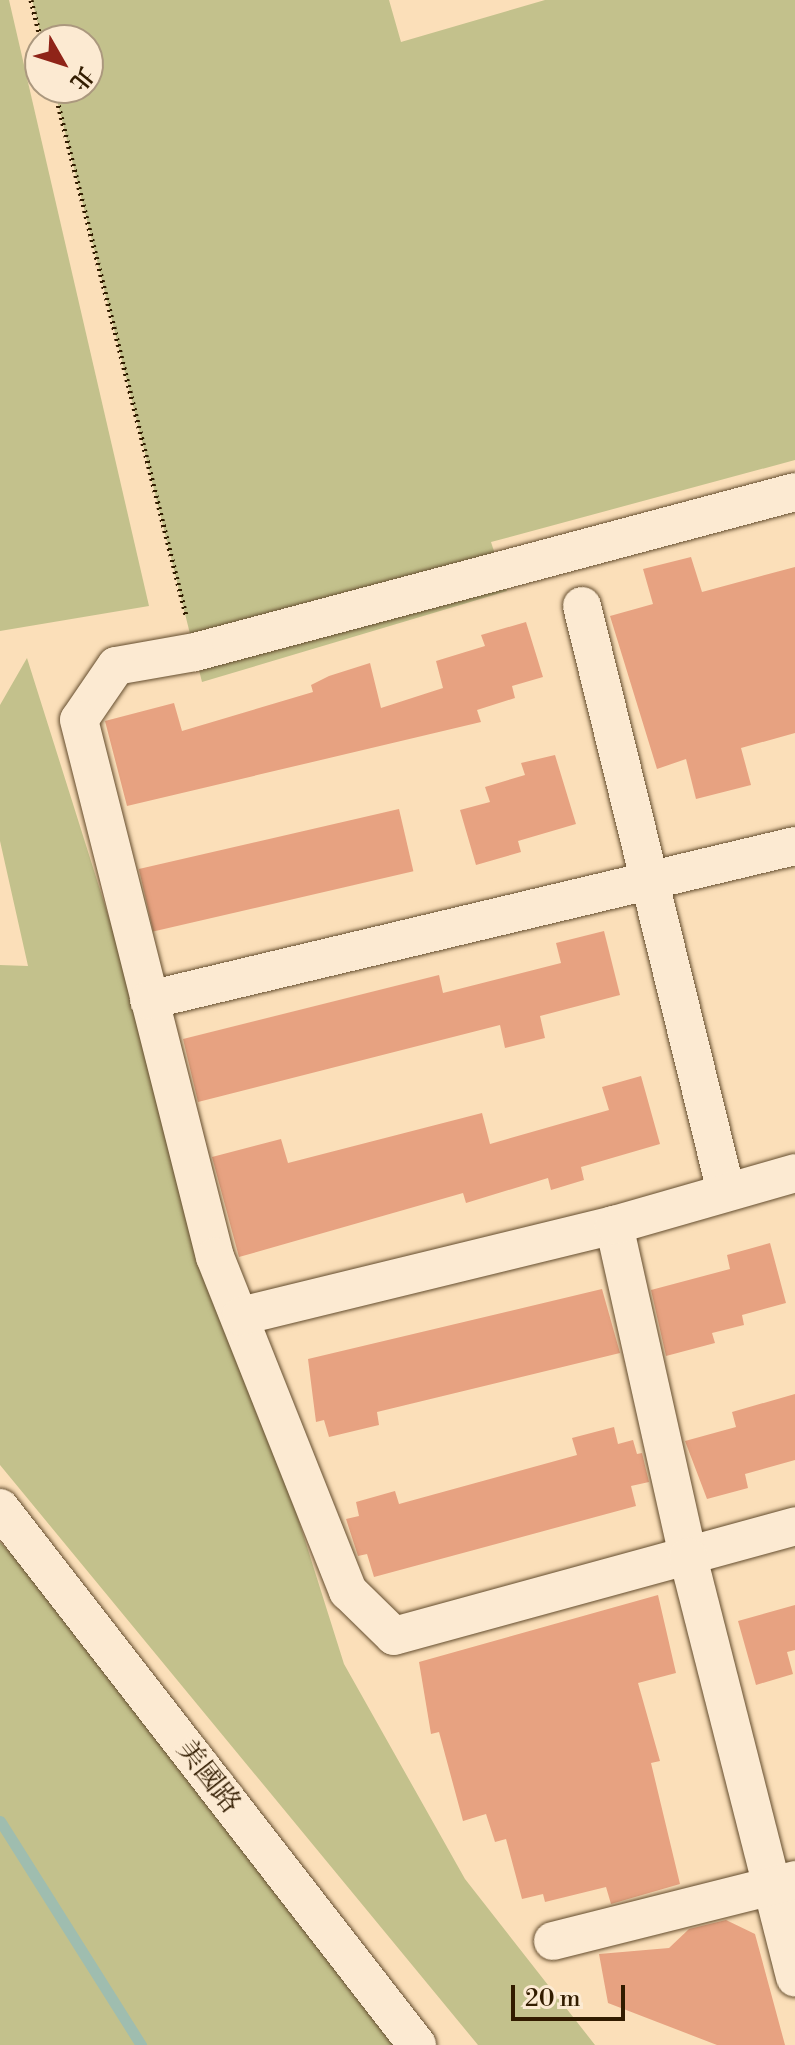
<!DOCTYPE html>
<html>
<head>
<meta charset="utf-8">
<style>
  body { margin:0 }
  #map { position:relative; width:795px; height:2045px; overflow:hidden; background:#fbdfb9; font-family:"Libre Bodoni","Noto Serif TC",serif }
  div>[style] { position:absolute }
  .green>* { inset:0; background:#c3c18c }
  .stream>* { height:11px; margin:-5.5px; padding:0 5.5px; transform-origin:5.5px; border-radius:5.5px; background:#9fbdaf }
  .building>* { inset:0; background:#e7a281; transform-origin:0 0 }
  .path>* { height:5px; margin-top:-2.5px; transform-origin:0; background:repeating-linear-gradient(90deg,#321c00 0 2px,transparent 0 6px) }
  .roads { filter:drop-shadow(0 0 2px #644d2e) drop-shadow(0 0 2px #644d2e) }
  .minor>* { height:38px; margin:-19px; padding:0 19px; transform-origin:19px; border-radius:19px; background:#fcead2 }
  span { translate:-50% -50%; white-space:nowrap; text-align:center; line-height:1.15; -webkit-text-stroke:8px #fcead2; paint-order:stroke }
  .street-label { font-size:28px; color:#321c00 }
  .north { position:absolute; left:24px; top:24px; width:80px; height:80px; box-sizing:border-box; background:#fcead2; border:2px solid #ab987e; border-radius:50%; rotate:129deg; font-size:22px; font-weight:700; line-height:32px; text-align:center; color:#321c00 }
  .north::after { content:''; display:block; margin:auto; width:28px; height:36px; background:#8f2418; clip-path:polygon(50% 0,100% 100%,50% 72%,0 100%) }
  .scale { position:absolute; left:511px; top:1985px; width:114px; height:36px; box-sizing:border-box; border:4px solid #321c00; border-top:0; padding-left:10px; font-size:24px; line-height:28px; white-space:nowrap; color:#321c00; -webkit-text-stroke:6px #fcead2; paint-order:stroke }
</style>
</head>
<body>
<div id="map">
  <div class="green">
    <div style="clip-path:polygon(0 0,9px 0,149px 606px,0 631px)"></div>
    <div style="clip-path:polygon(32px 0,389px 0,401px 42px,545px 0,795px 0,795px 460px,491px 542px,507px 591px,202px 682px,54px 88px,88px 88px,88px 40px,42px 40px)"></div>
    <div style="clip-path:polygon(27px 658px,344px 1664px,465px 1879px,595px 2045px,478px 2045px,0 1465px,0 965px,28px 966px,0 841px,0 705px)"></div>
    <div style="clip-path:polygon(0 1542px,15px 1557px,420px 2045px,0 2045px)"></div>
  </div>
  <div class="stream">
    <div style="left:0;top:1821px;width:265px;rotate:57.8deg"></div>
  </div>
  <div class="building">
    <div style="clip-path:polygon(691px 557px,702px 592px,795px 567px,795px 733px,741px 748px,751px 785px,696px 799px,686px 759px,657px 769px,610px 616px,653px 604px,643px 569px)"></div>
    <div style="clip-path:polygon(526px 622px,543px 677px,512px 686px,515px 698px,477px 710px,481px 722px,127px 806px,105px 721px,174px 703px,182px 731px,313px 692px,311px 685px,329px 676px,370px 663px,381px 708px,443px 688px,436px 661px,485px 646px,481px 635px)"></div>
    <div style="clip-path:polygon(555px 755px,576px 824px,518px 841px,521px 852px,476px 865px,460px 810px,490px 802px,485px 787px,525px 775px,521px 763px)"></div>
    <div style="left:399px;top:809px;width:64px;height:267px;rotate:77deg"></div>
    <div style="clip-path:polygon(604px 931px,620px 995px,540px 1016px,545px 1038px,505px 1048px,500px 1025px,198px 1102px,183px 1039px,439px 975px,443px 993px,561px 963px,556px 943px)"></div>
    <div style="clip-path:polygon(641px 1076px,660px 1144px,581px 1167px,584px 1180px,551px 1190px,548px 1178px,466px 1203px,463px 1193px,239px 1257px,212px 1157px,281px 1139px,288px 1163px,482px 1113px,490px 1144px,609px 1110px,602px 1087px)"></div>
    <div style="clip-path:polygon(770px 1243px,786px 1303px,742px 1315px,744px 1325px,712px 1333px,715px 1343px,666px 1356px,651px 1290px,730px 1269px,727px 1255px)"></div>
    <div style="clip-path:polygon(602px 1289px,620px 1353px,377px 1412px,379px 1425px,329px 1437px,324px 1420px,316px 1422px,308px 1359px)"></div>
    <div style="clip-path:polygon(795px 1394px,795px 1460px,745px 1474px,748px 1488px,707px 1499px,685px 1441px,736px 1427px,732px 1412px)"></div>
    <div style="clip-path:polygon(614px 1427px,618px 1444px,633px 1440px,637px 1454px,642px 1453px,649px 1482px,631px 1486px,636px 1506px,374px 1577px,367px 1554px,358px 1556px,346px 1519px,359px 1516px,356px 1502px,395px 1491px,399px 1504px,577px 1455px,572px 1438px)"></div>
    <div style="clip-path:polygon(658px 1595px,676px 1673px,638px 1683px,660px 1761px,651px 1763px,680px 1884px,611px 1904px,606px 1887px,545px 1902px,543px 1894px,522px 1899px,506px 1839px,495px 1842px,486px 1814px,463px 1821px,439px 1732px,431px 1734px,419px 1662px)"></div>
    <div style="clip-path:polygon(795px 1605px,795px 1650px,787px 1652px,793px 1674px,756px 1685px,738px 1621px)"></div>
    <div style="clip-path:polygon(726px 1920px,755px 1934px,785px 2045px,717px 2045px,608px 2003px,599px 1954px,669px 1948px,689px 1929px)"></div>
  </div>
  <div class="path">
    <div style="left:31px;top:0;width:41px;rotate:76deg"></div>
    <div style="left:54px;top:88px;width:543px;rotate:75.94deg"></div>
  </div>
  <div class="roads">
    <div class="minor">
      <div style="left:795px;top:492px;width:621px;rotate:165.07deg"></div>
      <div style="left:195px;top:652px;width:80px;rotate:170deg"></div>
      <div style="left:116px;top:666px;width:65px;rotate:124.4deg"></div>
      <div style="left:79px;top:720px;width:554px;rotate:75.79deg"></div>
      <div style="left:215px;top:1257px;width:360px;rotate:68.3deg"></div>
      <div style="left:348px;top:1591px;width:64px;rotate:44.4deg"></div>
      <div style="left:394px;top:1636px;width:416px;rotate:-15.3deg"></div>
      <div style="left:582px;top:606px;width:603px;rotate:76.19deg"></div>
      <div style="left:149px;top:1000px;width:664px;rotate:-13.41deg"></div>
      <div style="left:614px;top:1225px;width:340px;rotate:77.4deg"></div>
      <div style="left:688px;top:1557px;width:434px;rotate:75.7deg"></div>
      <div style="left:241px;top:1316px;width:384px;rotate:-13.7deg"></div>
      <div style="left:614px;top:1225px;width:188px;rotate:-16deg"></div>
      <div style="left:0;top:1508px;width:680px;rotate:52.17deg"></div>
      <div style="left:553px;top:1941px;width:250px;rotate:-14.1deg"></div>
    </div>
  </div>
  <div class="street-label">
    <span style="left:208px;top:1777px;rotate:52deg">美國路</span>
  </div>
  <div class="north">北</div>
  <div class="scale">20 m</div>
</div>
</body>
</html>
